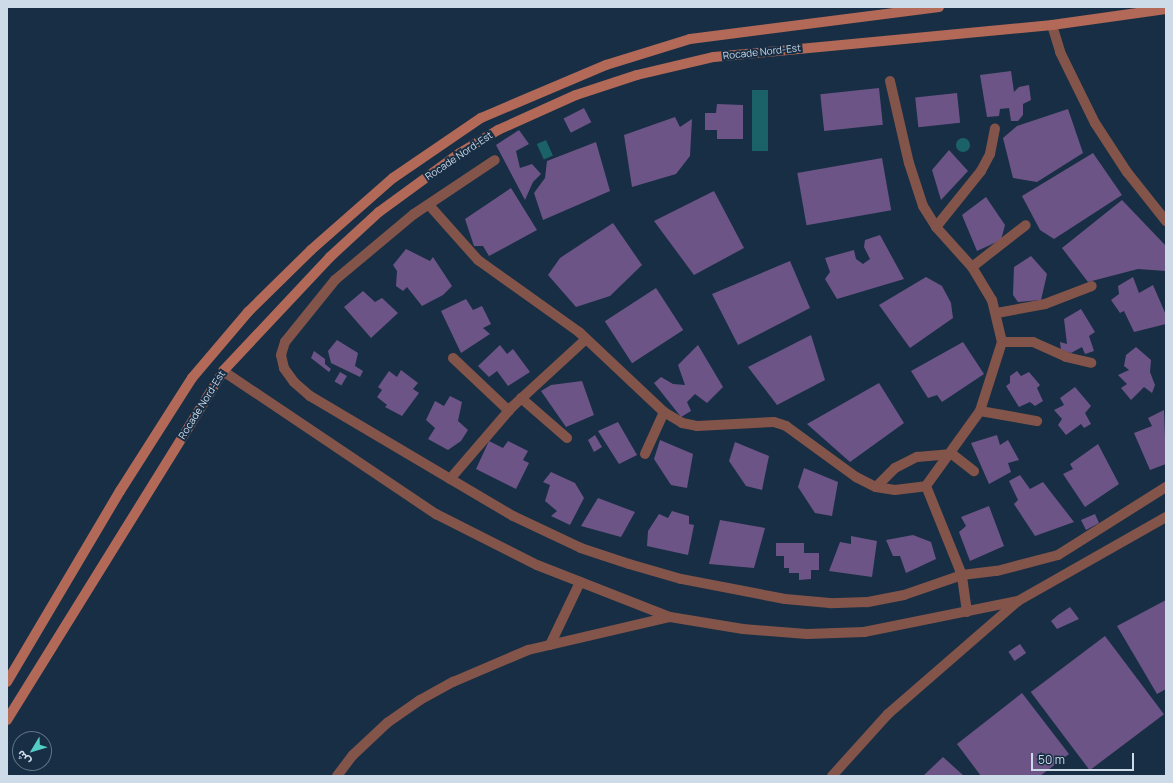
<!DOCTYPE html>
<html>
<head>
<meta charset="utf-8">
<style>
  body { margin:0 }
  #map { position:relative; width:1173px; height:783px; overflow:hidden; background:#182e44; font-family:Manrope,"Noto Sans Arabic",sans-serif }
  div>[style] { position:absolute }
  .water>* { inset:0; background:#1b6268; transform-origin:0 0 }
  .round { border-radius:50% }
  .building>* { inset:0; background:#6c5487; transform-origin:0 0 }
  .street>* { height:10px; margin:-5px; padding:0 5px; transform-origin:5px; border-radius:5px; background:#835449 }
  .secondary>* { height:10px; margin:-5px; padding:0 5px; transform-origin:5px; border-radius:5px; background:#b36957 }
  span { translate:-50% -50%; white-space:nowrap; text-align:center; line-height:1.15; -webkit-text-stroke:4px #182e44; paint-order:stroke }
  .street-label { font-size:10px; color:#cddbe9 }
  .frame { position:absolute; inset:0; border:8px solid #cddbe9; pointer-events:none }
  .north { position:absolute; left:12px; top:731px; width:40px; height:40px; box-sizing:border-box; background:#182e44; border:1px solid #607386; border-radius:50%; rotate:232deg; font-size:11px; font-weight:700; line-height:16px; text-align:center; color:#cddbe9 }
  .north::after { content:''; display:block; margin:auto; width:14px; height:18px; background:#54cdc7; clip-path:polygon(50% 0,100% 100%,50% 72%,0 100%) }
  .scale { position:absolute; left:1031px; top:753px; width:103px; height:18px; box-sizing:border-box; border:2px solid #cddbe9; border-top:0; padding-left:5px; font-size:12px; line-height:14px; white-space:nowrap; color:#cddbe9; -webkit-text-stroke:3px #182e44; paint-order:stroke }
</style>
</head>
<body>
<div id="map">
  <div class="water">
    <div style="left:752px;top:90px;width:16px;height:61px"></div>
    <div class="round" style="left:956px;top:138px;width:14px;height:14px"></div>
    <div style="left:546px;top:140px;width:17px;height:10px;rotate:66deg"></div>
  </div>
  <div class="building">
    <div style="clip-path:polygon(1011px 71px,1014px 92px,1019px 87px,1029px 85px,1031px 100px,1023px 104px,1023px 115px,1018px 121px,1011px 121px,1009px 108px,1000px 109px,999px 116px,987px 117px,980px 75px)"></div>
    <div style="left:879px;top:88px;width:37px;height:59px;rotate:84deg"></div>
    <div style="left:957px;top:93px;width:30px;height:42px;rotate:84deg"></div>
    <div style="clip-path:polygon(717px 104px,743px 105px,743px 139px,717px 139px,717px 130px,705px 130px,705px 113px,716px 113px)"></div>
    <div style="left:584px;top:108px;width:16px;height:23px;rotate:63deg"></div>
    <div style="clip-path:polygon(1068px 109px,1083px 153px,1037px 182px,1013px 178px,1003px 138px,1017px 126px)"></div>
    <div style="clip-path:polygon(675px 117px,680px 127px,692px 119px,690px 156px,676px 174px,632px 187px,624px 135px)"></div>
    <div style="clip-path:polygon(519px 130px,529px 144px,516px 151px,520px 168px,532px 164px,541px 174px,533px 182px,525px 200px,496px 145px)"></div>
    <div style="clip-path:polygon(596px 142px,610px 191px,543px 220px,534px 193px,545px 178px,547px 161px)"></div>
    <div style="clip-path:polygon(949px 150px,968px 171px,941px 200px,932px 170px)"></div>
    <div style="clip-path:polygon(1093px 153px,1122px 195px,1054px 239px,1040px 230px,1022px 196px)"></div>
    <div style="left:882px;top:158px;width:53px;height:86px;rotate:80deg"></div>
    <div style="clip-path:polygon(511px 188px,537px 230px,489px 256px,483px 246px,474px 246px,465px 219px)"></div>
    <div style="clip-path:polygon(714px 191px,744px 248px,694px 275px,654px 221px)"></div>
    <div style="clip-path:polygon(986px 197px,1005px 225px,1001px 240px,977px 251px,962px 215px)"></div>
    <div style="clip-path:polygon(1122px 200px,1166px 246px,1166px 271px,1138px 269px,1088px 282px,1062px 248px)"></div>
    <div style="clip-path:polygon(613px 223px,642px 265px,610px 296px,576px 307px,548px 275px,560px 258px)"></div>
    <div style="clip-path:polygon(880px 235px,904px 279px,837px 299px,825px 279px,830px 272px,825px 258px,854px 250px,856px 259px,863px 264px,870px 259px,864px 247px,865px 240px)"></div>
    <div style="clip-path:polygon(406px 249px,430px 261px,433px 257px,452px 286px,443px 295px,422px 306px,407px 287px,403px 291px,396px 286px,397px 271px,393px 265px)"></div>
    <div style="clip-path:polygon(1031px 256px,1047px 274px,1041px 300px,1018px 302px,1013px 295px,1014px 267px)"></div>
    <div style="clip-path:polygon(790px 261px,810px 308px,738px 345px,712px 294px)"></div>
    <div style="clip-path:polygon(926px 277px,942px 286px,951px 303px,953px 318px,910px 348px,879px 305px)"></div>
    <div style="clip-path:polygon(1133px 277px,1139px 293px,1153px 285px,1166px 315px,1166px 324px,1134px 332px,1124px 311px,1120px 313px,1111px 300px,1119px 294px,1118px 286px)"></div>
    <div style="left:656px;top:288px;width:50px;height:61px;rotate:57deg"></div>
    <div style="clip-path:polygon(363px 291px,375px 302px,382px 298px,398px 313px,371px 338px,344px 307px)"></div>
    <div style="clip-path:polygon(466px 299px,473px 310px,482px 306px,491px 324px,483px 328px,490px 334px,461px 353px,441px 311px)"></div>
    <div style="clip-path:polygon(1081px 309px,1095px 332px,1089px 336px,1094px 351px,1085px 354px,1082px 347px,1071px 353px,1061px 350px,1060px 342px,1067px 344px,1064px 319px)"></div>
    <div style="clip-path:polygon(811px 335px,825px 380px,777px 405px,748px 367px)"></div>
    <div style="clip-path:polygon(337px 340px,358px 353px,355px 366px,363px 371px,360px 377px,331px 363px,328px 351px)"></div>
    <div style="clip-path:polygon(963px 342px,984px 374px,942px 402px,937px 395px,928px 398px,911px 371px)"></div>
    <div style="clip-path:polygon(500px 345px,507px 354px,513px 349px,530px 372px,508px 386px,497px 371px,489px 377px,478px 366px)"></div>
    <div style="clip-path:polygon(698px 345px,723px 387px,707px 403px,695px 394px,687px 402px,691px 411px,681px 417px,654px 383px,661px 377px,673px 384px,685px 385px,678px 365px)"></div>
    <div style="clip-path:polygon(1136px 347px,1151px 360px,1150px 372px,1155px 385px,1152px 393px,1144px 387px,1131px 400px,1121px 388px,1127px 384px,1118px 375px,1129px 370px,1124px 366px,1126px 355px)"></div>
    <div style="clip-path:polygon(314px 351px,325px 359px,325px 364px,331px 369px,329px 372px,311px 358px)"></div>
    <div style="clip-path:polygon(401px 370px,418px 383px,413px 389px,419px 393px,402px 416px,385px 407px,387px 405px,377px 397px,382px 390px,378px 387px,389px 371px,397px 377px)"></div>
    <div style="clip-path:polygon(1017px 371px,1021px 376px,1029px 372px,1040px 385px,1037px 388px,1043px 401px,1035px 406px,1030px 402px,1019px 407px,1006px 386px,1010px 383px,1010px 376px)"></div>
    <div style="left:340px;top:372px;width:8px;height:11px;rotate:30deg"></div>
    <div style="clip-path:polygon(582px 381px,594px 415px,566px 427px,541px 391px,551px 385px)"></div>
    <div style="clip-path:polygon(879px 383px,904px 423px,850px 462px,807px 424px)"></div>
    <div style="clip-path:polygon(1075px 387px,1091px 406px,1085px 413px,1091px 424px,1084px 428px,1081px 424px,1066px 435px,1058px 425px,1062px 419px,1054px 410px,1064px 405px,1060px 398px)"></div>
    <div style="clip-path:polygon(450px 396px,462px 402px,458px 421px,468px 430px,461px 441px,448px 450px,428px 439px,435px 428px,426px 420px,435px 401px,444px 406px)"></div>
    <div style="clip-path:polygon(1164px 410px,1166px 464px,1150px 470px,1134px 433px,1152px 426px,1148px 418px)"></div>
    <div style="clip-path:polygon(618px 422px,637px 455px,619px 464px,598px 431px)"></div>
    <div style="clip-path:polygon(595px 435px,602px 447px,594px 452px,588px 440px)"></div>
    <div style="clip-path:polygon(997px 435px,1000px 445px,1008px 440px,1019px 460px,1008px 463px,1011px 472px,989px 484px,971px 443px)"></div>
    <div style="clip-path:polygon(660px 440px,693px 454px,687px 488px,671px 485px,654px 459px)"></div>
    <div style="clip-path:polygon(489px 441px,503px 448px,508px 441px,528px 451px,523px 460px,529px 463px,516px 489px,476px 469px)"></div>
    <div style="clip-path:polygon(735px 442px,769px 456px,762px 490px,746px 486px,729px 461px)"></div>
    <div style="clip-path:polygon(1098px 444px,1119px 484px,1085px 507px,1063px 474px,1073px 469px,1070px 464px)"></div>
    <div style="clip-path:polygon(804px 468px,838px 482px,832px 516px,815px 513px,798px 487px)"></div>
    <div style="clip-path:polygon(551px 472px,575px 483px,584px 498px,570px 525px,551px 516px,557px 511px,545px 501px,550px 485px,543px 482px)"></div>
    <div style="clip-path:polygon(1020px 475px,1030px 489px,1043px 482px,1074px 522px,1035px 536px,1014px 504px,1018px 500px,1009px 481px)"></div>
    <div style="clip-path:polygon(598px 498px,635px 512px,621px 537px,581px 526px)"></div>
    <div style="clip-path:polygon(989px 506px,1004px 546px,970px 561px,959px 532px,966px 526px,961px 517px)"></div>
    <div style="clip-path:polygon(672px 511px,689px 516px,689px 524px,694px 525px,688px 555px,647px 546px,648px 531px,659px 514px,668px 518px)"></div>
    <div style="clip-path:polygon(1095px 514px,1099px 523px,1086px 530px,1081px 520px)"></div>
    <div style="clip-path:polygon(720px 520px,765px 528px,754px 568px,709px 564px)"></div>
    <div style="clip-path:polygon(913px 535px,931px 542px,936px 559px,906px 573px,900px 556px,893px 556px,886px 540px)"></div>
    <div style="clip-path:polygon(851px 536px,877px 541px,872px 577px,829px 571px,840px 542px,851px 544px)"></div>
    <div style="clip-path:polygon(776px 543px,804px 543px,804px 553px,819px 553px,819px 570px,811px 570px,811px 579px,799px 580px,799px 573px,789px 573px,789px 568px,784px 568px,784px 556px,776px 556px)"></div>
    <div style="clip-path:polygon(1166px 600px,1166px 689px,1157px 694px,1117px 626px)"></div>
    <div style="clip-path:polygon(1070px 607px,1079px 619px,1057px 629px,1051px 621px,1058px 615px,1063px 622px,1058px 615px)"></div>
    <div style="left:1105px;top:636px;width:98px;height:93px;rotate:53deg"></div>
    <div style="left:1020px;top:644px;width:11px;height:14px;rotate:56deg"></div>
    <div style="clip-path:polygon(1022px 693px,1069px 754px,1040px 776px,981px 776px,957px 744px)"></div>
    <div style="clip-path:polygon(943px 757px,964px 776px,923px 776px)"></div>
  </div>
  <div class="street">
    <div style="left:1052px;top:25px;width:28px;rotate:73deg"></div>
    <div style="left:1060px;top:52px;width:79px;rotate:63.8deg"></div>
    <div style="left:1095px;top:123px;width:59px;rotate:56.9deg"></div>
    <div style="left:1127px;top:172px;width:63px;rotate:51.5deg"></div>
    <div style="left:890px;top:81px;width:84px;rotate:77deg"></div>
    <div style="left:909px;top:163px;width:45px;rotate:72deg"></div>
    <div style="left:923px;top:206px;width:25px;rotate:58deg"></div>
    <div style="left:936px;top:227px;width:54px;rotate:48deg"></div>
    <div style="left:972px;top:267px;width:39px;rotate:59deg"></div>
    <div style="left:992px;top:300px;width:43px;rotate:76.6deg"></div>
    <div style="left:1002px;top:342px;width:72px;rotate:107.7deg"></div>
    <div style="left:980px;top:411px;width:92px;rotate:125.8deg"></div>
    <div style="left:429px;top:205px;width:74px;rotate:48.3deg"></div>
    <div style="left:478px;top:260px;width:124px;rotate:35.5deg"></div>
    <div style="left:579px;top:332px;width:117px;rotate:43.3deg"></div>
    <div style="left:664px;top:412px;width:21px;rotate:31deg"></div>
    <div style="left:682px;top:423px;width:15px;rotate:11deg"></div>
    <div style="left:697px;top:426px;width:77px;rotate:-3deg"></div>
    <div style="left:774px;top:422px;width:13px;rotate:18deg"></div>
    <div style="left:786px;top:426px;width:87px;rotate:36.1deg"></div>
    <div style="left:856px;top:477px;width:22px;rotate:27deg"></div>
    <div style="left:876px;top:487px;width:19px;rotate:9deg"></div>
    <div style="left:895px;top:490px;width:31px;rotate:-7deg"></div>
    <div style="left:926px;top:486px;width:96px;rotate:68deg"></div>
    <div style="left:962px;top:575px;width:61px;rotate:161deg"></div>
    <div style="left:904px;top:595px;width:38px;rotate:169deg"></div>
    <div style="left:867px;top:602px;width:37px;rotate:178deg"></div>
    <div style="left:830px;top:603px;width:45px;rotate:-174.9deg"></div>
    <div style="left:785px;top:599px;width:106px;rotate:-169.1deg"></div>
    <div style="left:681px;top:579px;width:54px;rotate:-163.9deg"></div>
    <div style="left:629px;top:564px;width:51px;rotate:-161.6deg"></div>
    <div style="left:581px;top:548px;width:75px;rotate:-154.8deg"></div>
    <div style="left:513px;top:516px;width:236px;rotate:-149.4deg"></div>
    <div style="left:310px;top:396px;width:21px;rotate:-139deg"></div>
    <div style="left:294px;top:382px;width:17px;rotate:-126deg"></div>
    <div style="left:284px;top:368px;width:13px;rotate:-103deg"></div>
    <div style="left:281px;top:355px;width:14px;rotate:-73deg"></div>
    <div style="left:285px;top:342px;width:80px;rotate:-51.1deg"></div>
    <div style="left:335px;top:280px;width:103px;rotate:-39.9deg"></div>
    <div style="left:414px;top:214px;width:97px;rotate:-33.7deg"></div>
    <div style="left:936px;top:227px;width:72px;rotate:-51.2deg"></div>
    <div style="left:981px;top:171px;width:19px;rotate:-62deg"></div>
    <div style="left:990px;top:154px;width:26px;rotate:-79deg"></div>
    <div style="left:972px;top:267px;width:68px;rotate:-37.9deg"></div>
    <div style="left:997px;top:313px;width:49px;rotate:-10.6deg"></div>
    <div style="left:1045px;top:304px;width:50px;rotate:-21deg"></div>
    <div style="left:1002px;top:342px;width:31px"></div>
    <div style="left:1033px;top:342px;width:36px;rotate:24deg"></div>
    <div style="left:1066px;top:357px;width:26px;rotate:13deg"></div>
    <div style="left:453px;top:358px;width:77px;rotate:43.4deg"></div>
    <div style="left:223px;top:371px;width:257px;rotate:33.9deg"></div>
    <div style="left:436px;top:514px;width:113px;rotate:26.8deg"></div>
    <div style="left:537px;top:565px;width:143px;rotate:21.4deg"></div>
    <div style="left:670px;top:617px;width:74px;rotate:9.3deg"></div>
    <div style="left:743px;top:629px;width:64px;rotate:4.5deg"></div>
    <div style="left:807px;top:634px;width:57px;rotate:-2deg"></div>
    <div style="left:864px;top:632px;width:157px;rotate:-11.4deg"></div>
    <div style="left:521px;top:398px;width:61px;rotate:41deg"></div>
    <div style="left:980px;top:411px;width:58px;rotate:10deg"></div>
    <div style="left:645px;top:454px;width:46px;rotate:-65.7deg"></div>
    <div style="left:450px;top:479px;width:95px;rotate:-49.3deg"></div>
    <div style="left:512px;top:407px;width:100px;rotate:-42.6deg"></div>
    <div style="left:876px;top:487px;width:27px;rotate:-45deg"></div>
    <div style="left:895px;top:468px;width:25px;rotate:-27deg"></div>
    <div style="left:917px;top:457px;width:35px;rotate:-5deg"></div>
    <div style="left:952px;top:454px;width:28px;rotate:38deg"></div>
    <div style="left:967px;top:612px;width:37px;rotate:-98deg"></div>
    <div style="left:962px;top:575px;width:35px;rotate:-7deg"></div>
    <div style="left:997px;top:571px;width:63px;rotate:-14.7deg"></div>
    <div style="left:1058px;top:555px;width:128px;rotate:-32.2deg"></div>
    <div style="left:550px;top:645px;width:70px;rotate:-64.5deg"></div>
    <div style="left:337px;top:776px;width:26px;rotate:-53deg"></div>
    <div style="left:353px;top:755px;width:47px;rotate:-43.3deg"></div>
    <div style="left:387px;top:723px;width:40px;rotate:-34.9deg"></div>
    <div style="left:420px;top:700px;width:38px;rotate:-29deg"></div>
    <div style="left:453px;top:682px;width:82px;rotate:-23.1deg"></div>
    <div style="left:528px;top:650px;width:146px;rotate:-13.1deg"></div>
    <div style="left:832px;top:776px;width:84px;rotate:-47.9deg"></div>
    <div style="left:888px;top:714px;width:172px;rotate:-41deg"></div>
    <div style="left:1018px;top:601px;width:170px;rotate:-29.6deg"></div>
  </div>
  <div class="secondary">
    <div style="left:7px;top:682px;width:222px;rotate:-59.4deg"></div>
    <div style="left:120px;top:491px;width:134px;rotate:-57.5deg"></div>
    <div style="left:192px;top:378px;width:87px;rotate:-49.7deg"></div>
    <div style="left:248px;top:312px;width:88px;rotate:-44.5deg"></div>
    <div style="left:311px;top:250px;width:109px;rotate:-41.3deg"></div>
    <div style="left:393px;top:178px;width:107px;rotate:-34.3deg"></div>
    <div style="left:481px;top:118px;width:136px;rotate:-23deg"></div>
    <div style="left:606px;top:65px;width:88px;rotate:-17.2deg"></div>
    <div style="left:690px;top:39px;width:251px;rotate:-7.3deg"></div>
    <div style="left:7px;top:720px;width:410px;rotate:-58.2deg"></div>
    <div style="left:223px;top:371px;width:156px;rotate:-46.8deg"></div>
    <div style="left:330px;top:257px;width:67px;rotate:-42.6deg"></div>
    <div style="left:379px;top:212px;width:100px;rotate:-36.1deg"></div>
    <div style="left:460px;top:153px;width:44px;rotate:-31.2deg"></div>
    <div style="left:498px;top:130px;width:85px;rotate:-24.2deg"></div>
    <div style="left:576px;top:95px;width:64px;rotate:-18.2deg"></div>
    <div style="left:637px;top:75px;width:79px;rotate:-13.2deg"></div>
    <div style="left:714px;top:57px;width:340px;rotate:-5.4deg"></div>
    <div style="left:1052px;top:25px;width:115px;rotate:-8deg"></div>
  </div>
  <div class="street-label">
    <span style="left:762px;top:52px;rotate:-6deg">Rocade Nord-Est</span>
    <span style="left:459px;top:156px;rotate:-34deg">Rocade Nord-Est</span>
    <span style="left:202px;top:405px;rotate:-58deg">Rocade Nord-Est</span>
  </div>
  <div class="frame"></div>
  <div class="north">ش</div>
  <div class="scale">50 m</div>
</div>
</body>
</html>
